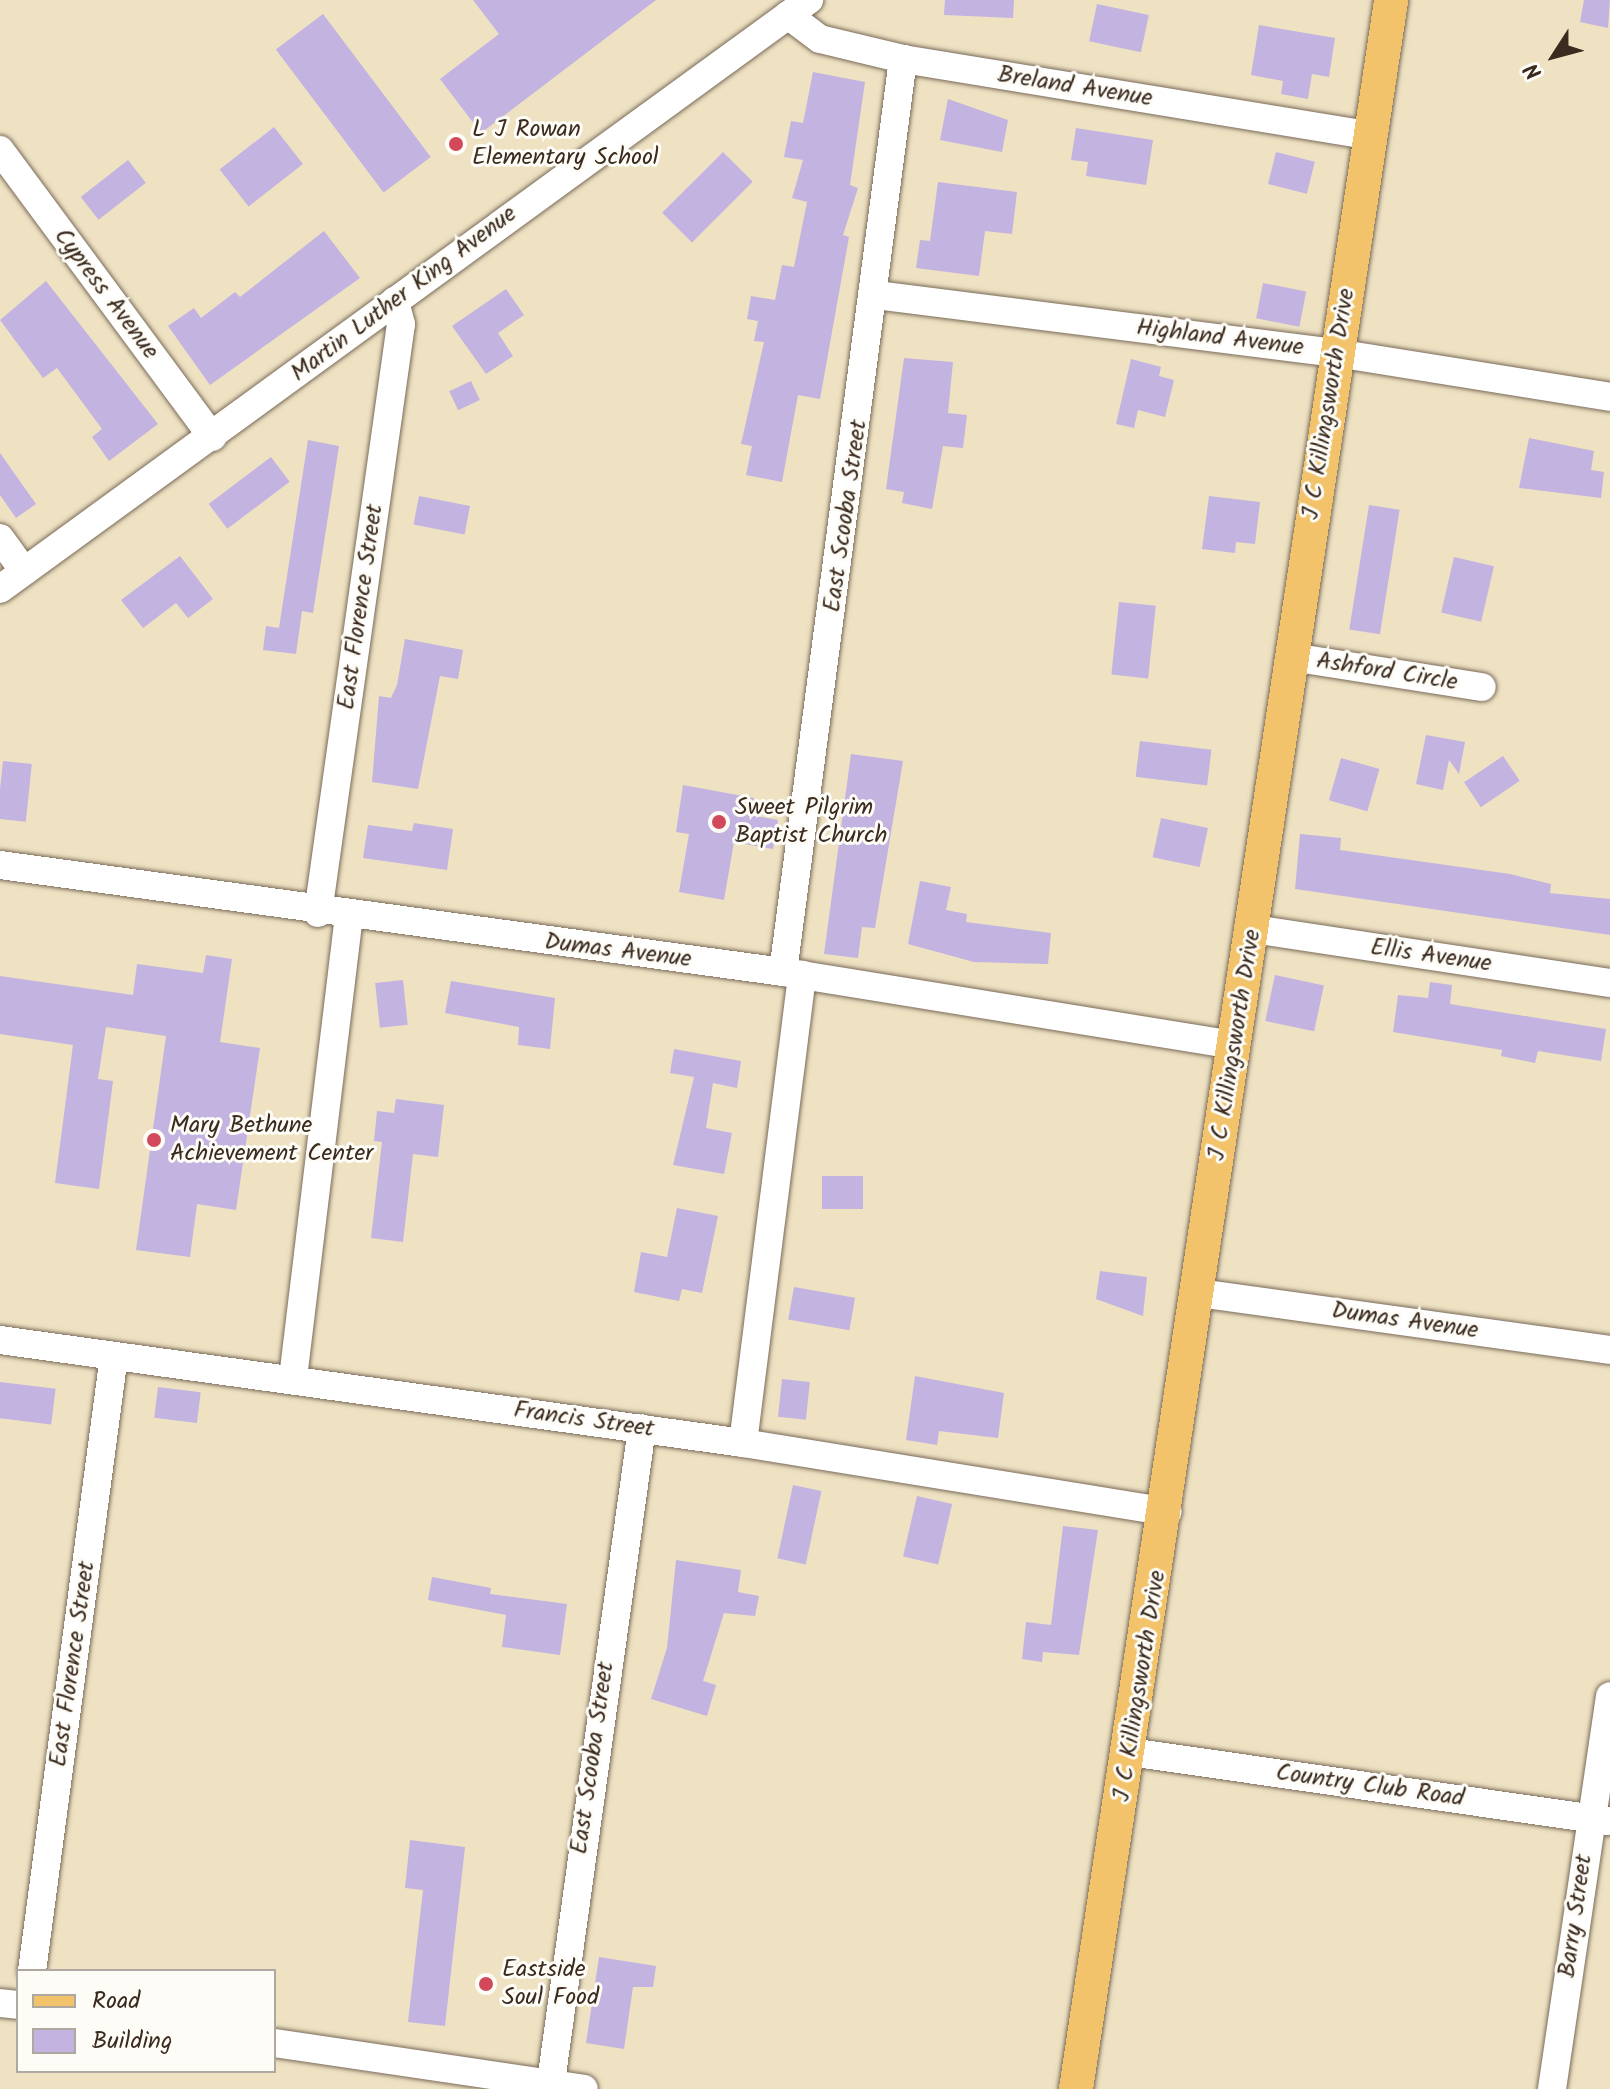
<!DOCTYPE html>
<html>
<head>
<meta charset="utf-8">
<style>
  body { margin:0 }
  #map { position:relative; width:1610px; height:2089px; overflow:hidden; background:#eee2c3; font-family:Kalam,sans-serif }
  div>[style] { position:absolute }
  .building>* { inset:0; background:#c3b3e0; transform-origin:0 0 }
  .roads { filter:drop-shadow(0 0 2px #7a6a58) drop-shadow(0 0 2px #7a6a58) }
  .minor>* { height:28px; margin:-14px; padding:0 14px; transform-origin:14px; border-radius:14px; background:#fff }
  .major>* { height:34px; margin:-17px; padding:0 17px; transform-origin:17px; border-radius:17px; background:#f2c36a }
  .dots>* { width:22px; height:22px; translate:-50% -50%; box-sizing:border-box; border:4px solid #fdfcf7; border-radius:50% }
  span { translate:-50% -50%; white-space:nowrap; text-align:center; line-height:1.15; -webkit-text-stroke:6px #fdfcf7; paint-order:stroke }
  .street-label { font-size:24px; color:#3b2a1e }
  .poi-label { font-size:24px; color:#3b2a1e }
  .left { translate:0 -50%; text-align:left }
  .legend { position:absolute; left:16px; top:1969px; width:260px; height:104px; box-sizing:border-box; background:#fdfcf7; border:2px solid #afa8a0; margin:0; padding:10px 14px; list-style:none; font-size:24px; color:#3b2a1e }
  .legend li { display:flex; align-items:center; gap:16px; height:40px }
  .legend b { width:40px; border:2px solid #afa8a0 }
  .north { position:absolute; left:1514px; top:16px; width:80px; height:80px; -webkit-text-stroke:6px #fdfcf7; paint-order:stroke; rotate:234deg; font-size:22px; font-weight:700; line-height:32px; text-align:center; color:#3b2a1e }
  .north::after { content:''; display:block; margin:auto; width:28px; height:36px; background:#3b2a1e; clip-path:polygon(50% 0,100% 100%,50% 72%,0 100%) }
</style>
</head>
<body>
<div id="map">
  <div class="building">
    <div style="clip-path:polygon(473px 0,656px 0,481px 133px,440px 79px,499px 34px)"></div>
    <div style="clip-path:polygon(945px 0,1014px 0,1013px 18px,944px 15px)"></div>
    <div style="clip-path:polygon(1584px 0,1610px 0,1608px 28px,1580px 22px)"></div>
    <div style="left:1097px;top:4px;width:53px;height:38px;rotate:12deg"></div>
    <div style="left:323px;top:14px;width:179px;height:59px;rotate:53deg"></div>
    <div style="clip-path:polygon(1259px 25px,1335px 38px,1329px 77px,1312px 74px,1308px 99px,1281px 94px,1283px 81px,1251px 75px)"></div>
    <div style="clip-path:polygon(813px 72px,865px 82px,850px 185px,858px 188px,843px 235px,849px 237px,820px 399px,798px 395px,782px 482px,746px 475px,752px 446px,741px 444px,764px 342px,754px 341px,758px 321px,747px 319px,751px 296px,775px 300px,782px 265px,794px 267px,807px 202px,792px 198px,803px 160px,784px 157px,791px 121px,803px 123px)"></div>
    <div style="clip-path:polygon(948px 99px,1008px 120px,1002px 152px,940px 140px)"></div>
    <div style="left:274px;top:127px;width:47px;height:69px;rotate:52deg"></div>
    <div style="clip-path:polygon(1076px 128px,1153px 140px,1146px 185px,1086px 176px,1088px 162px,1071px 160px)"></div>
    <div style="left:723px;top:152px;width:42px;height:86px;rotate:45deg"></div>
    <div style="left:1276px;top:152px;width:40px;height:33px;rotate:14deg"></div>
    <div style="left:128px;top:160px;width:29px;height:60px;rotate:52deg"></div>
    <div style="clip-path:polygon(938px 182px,1017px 192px,1012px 234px,985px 231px,979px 276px,916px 268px,920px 240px,930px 241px)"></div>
    <div style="clip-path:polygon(324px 231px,360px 278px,210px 385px,168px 326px,194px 308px,201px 318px,235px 292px,240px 297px)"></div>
    <div style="clip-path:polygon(46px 281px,158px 424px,109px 461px,92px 437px,102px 429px,57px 368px,43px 378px,0 320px)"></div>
    <div style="left:1263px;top:283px;width:44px;height:36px;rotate:11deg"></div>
    <div style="clip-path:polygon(506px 289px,524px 315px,498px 333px,513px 356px,486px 374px,452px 326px)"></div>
    <div style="clip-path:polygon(904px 358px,953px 362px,948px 413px,967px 415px,963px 448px,943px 446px,932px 509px,902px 503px,904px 492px,886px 489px)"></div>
    <div style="clip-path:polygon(1131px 359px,1161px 367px,1159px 376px,1174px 380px,1165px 417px,1138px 410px,1134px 428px,1116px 424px)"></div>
    <div style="left:471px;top:381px;width:21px;height:24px;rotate:65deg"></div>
    <div style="clip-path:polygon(1529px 438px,1594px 451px,1591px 470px,1604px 472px,1601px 498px,1519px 488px)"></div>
    <div style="clip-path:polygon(308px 440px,339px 446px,313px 613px,302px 611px,296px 654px,263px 650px,266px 626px,279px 628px)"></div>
    <div style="clip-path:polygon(0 453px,36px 504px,16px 518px,0 495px)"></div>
    <div style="left:271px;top:457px;width:31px;height:78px;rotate:53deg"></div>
    <div style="left:419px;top:496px;width:52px;height:29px;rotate:11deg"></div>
    <div style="clip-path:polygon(1209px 496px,1260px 502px,1255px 544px,1236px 542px,1235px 553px,1202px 549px)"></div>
    <div style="left:1369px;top:505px;width:31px;height:126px;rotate:9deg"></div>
    <div style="clip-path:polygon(180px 556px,213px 599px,188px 618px,176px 603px,143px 628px,121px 600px)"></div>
    <div style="left:1454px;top:557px;width:41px;height:57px;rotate:13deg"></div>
    <div style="left:1119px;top:602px;width:37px;height:73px;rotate:6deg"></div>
    <div style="clip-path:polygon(405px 639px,463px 650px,458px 679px,440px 676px,418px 789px,372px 782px,379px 696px,391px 698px,397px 685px)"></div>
    <div style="clip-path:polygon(1426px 735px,1465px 742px,1459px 774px,1449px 760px,1443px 790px,1416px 784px)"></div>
    <div style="left:1140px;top:741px;width:72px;height:36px;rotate:7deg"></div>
    <div style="clip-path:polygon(851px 754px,903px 761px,875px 928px,862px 927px,858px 958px,824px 954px)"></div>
    <div style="left:1503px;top:756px;width:30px;height:47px;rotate:56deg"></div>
    <div style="left:1341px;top:758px;width:40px;height:44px;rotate:16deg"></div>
    <div style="left:3px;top:761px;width:29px;height:58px;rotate:6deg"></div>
    <div style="clip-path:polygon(683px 785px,754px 798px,751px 815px,778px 820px,773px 849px,734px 842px,724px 900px,679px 892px,689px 834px,676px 832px)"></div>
    <div style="left:1161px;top:818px;width:48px;height:40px;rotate:12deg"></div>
    <div style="clip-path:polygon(414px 823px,453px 829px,447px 870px,363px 858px,368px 825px,412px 831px)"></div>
    <div style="clip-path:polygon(1300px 834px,1341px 838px,1340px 850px,1510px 874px,1551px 884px,1550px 893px,1610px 899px,1610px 935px,1295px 889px)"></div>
    <div style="clip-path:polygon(920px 881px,951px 887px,946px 910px,967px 914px,966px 922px,1051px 933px,1048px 964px,974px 962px,908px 944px)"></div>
    <div style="clip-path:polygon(206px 955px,232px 959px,220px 1042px,260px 1048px,236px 1210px,197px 1204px,190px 1257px,136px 1250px,166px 1036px,106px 1027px,98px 1079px,113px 1081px,99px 1189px,55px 1183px,73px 1045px,0 1034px,0 976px,133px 995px,137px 964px,203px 973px)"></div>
    <div style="left:1275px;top:975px;width:50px;height:47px;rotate:12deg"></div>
    <div style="left:403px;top:980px;width:45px;height:28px;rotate:84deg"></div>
    <div style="clip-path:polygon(451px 981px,555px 998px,550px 1049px,518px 1045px,519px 1027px,445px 1013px)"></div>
    <div style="clip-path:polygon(1430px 982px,1452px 985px,1450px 1004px,1606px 1029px,1601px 1061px,1538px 1051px,1535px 1063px,1501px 1056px,1502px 1050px,1393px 1032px,1398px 995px,1428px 998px)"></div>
    <div style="clip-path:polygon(674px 1049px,741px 1061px,737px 1088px,713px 1083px,706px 1128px,732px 1133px,724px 1174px,673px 1165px,694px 1077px,670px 1073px)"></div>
    <div style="clip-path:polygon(396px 1099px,444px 1105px,438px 1157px,413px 1154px,403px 1242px,371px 1238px,382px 1142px,374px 1141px,377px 1111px,394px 1113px)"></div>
    <div style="left:822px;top:1176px;width:41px;height:33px"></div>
    <div style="clip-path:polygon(677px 1208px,718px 1216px,702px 1293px,682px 1289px,679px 1301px,634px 1292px,641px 1252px,667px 1257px)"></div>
    <div style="clip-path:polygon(1100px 1271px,1147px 1277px,1143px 1316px,1096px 1299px)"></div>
    <div style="left:794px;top:1287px;width:62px;height:33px;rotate:10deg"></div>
    <div style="clip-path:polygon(915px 1376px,1004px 1393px,998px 1438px,939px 1431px,937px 1445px,906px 1440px)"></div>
    <div style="left:782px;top:1379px;width:28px;height:38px;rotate:6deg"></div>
    <div style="left:0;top:1382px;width:56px;height:36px;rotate:7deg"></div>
    <div style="left:158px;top:1387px;width:43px;height:31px;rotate:7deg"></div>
    <div style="left:793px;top:1485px;width:29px;height:75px;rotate:12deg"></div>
    <div style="left:917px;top:1496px;width:36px;height:62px;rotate:13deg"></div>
    <div style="clip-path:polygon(1063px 1526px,1098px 1530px,1079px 1655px,1043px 1652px,1042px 1662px,1022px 1659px,1026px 1622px,1051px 1625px)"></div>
    <div style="clip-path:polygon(676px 1560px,741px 1570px,738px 1592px,759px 1596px,755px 1616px,724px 1613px,703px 1681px,716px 1685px,707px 1716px,651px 1699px,667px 1648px)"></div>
    <div style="clip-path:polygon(432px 1577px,491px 1588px,490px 1594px,567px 1604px,560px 1655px,502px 1647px,506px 1615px,428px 1600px)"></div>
    <div style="clip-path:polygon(410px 1840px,465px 1847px,445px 2026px,408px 2022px,423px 1890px,405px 1888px)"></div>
    <div style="clip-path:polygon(599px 1957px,656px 1966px,653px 1987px,633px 1987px,624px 2049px,586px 2043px)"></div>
  </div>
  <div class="roads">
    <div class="minor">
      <div style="left:788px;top:15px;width:40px;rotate:37deg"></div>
      <div style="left:820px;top:39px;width:85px;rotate:13.5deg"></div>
      <div style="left:903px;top:59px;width:474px;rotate:9.3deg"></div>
      <div style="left:0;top:150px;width:357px;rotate:53.5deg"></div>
      <div style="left:876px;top:295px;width:464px;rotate:7.2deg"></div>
      <div style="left:1336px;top:353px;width:278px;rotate:9.1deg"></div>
      <div style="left:0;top:538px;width:41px;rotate:54deg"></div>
      <div style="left:0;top:589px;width:1001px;rotate:-36.06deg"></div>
      <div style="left:1292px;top:657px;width:192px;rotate:9deg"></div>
      <div style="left:0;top:865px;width:790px;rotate:7.78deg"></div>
      <div style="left:783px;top:972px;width:457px;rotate:9.2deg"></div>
      <div style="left:318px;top:913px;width:595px;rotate:-81.98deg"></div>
      <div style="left:401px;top:324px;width:24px;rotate:-105deg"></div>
      <div style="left:1253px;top:929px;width:361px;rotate:8.6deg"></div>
      <div style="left:783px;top:972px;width:921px;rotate:-82.51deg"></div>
      <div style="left:1199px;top:1293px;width:415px;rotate:7.9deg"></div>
      <div style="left:0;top:1340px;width:750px;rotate:7.89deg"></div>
      <div style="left:743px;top:1443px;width:430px;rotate:9.2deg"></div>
      <div style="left:293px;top:1378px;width:464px;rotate:-83.1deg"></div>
      <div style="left:743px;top:1443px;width:472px;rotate:-82.8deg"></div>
      <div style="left:1130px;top:1752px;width:485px;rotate:8.2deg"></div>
      <div style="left:32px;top:1971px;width:620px;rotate:-82.41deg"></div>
      <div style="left:0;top:2003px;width:18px;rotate:6deg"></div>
      <div style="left:274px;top:2043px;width:313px;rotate:8.4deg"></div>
      <div style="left:550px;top:2089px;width:667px;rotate:-82.08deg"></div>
      <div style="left:1552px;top:2089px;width:397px;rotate:-81.6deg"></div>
    </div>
    <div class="major">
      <div style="left:1076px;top:2089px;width:2113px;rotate:-81.42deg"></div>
    </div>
  </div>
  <div class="dots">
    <div style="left:456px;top:144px;background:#d1495b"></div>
    <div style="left:719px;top:822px;background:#d1495b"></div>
    <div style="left:154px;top:1140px;background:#d1495b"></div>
    <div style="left:486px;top:1984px;background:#d1495b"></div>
  </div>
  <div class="street-label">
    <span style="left:1075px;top:87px;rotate:9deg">Breland Avenue</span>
    <span style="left:106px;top:294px;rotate:53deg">Cypress Avenue</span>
    <span style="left:404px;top:294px;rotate:-37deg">Martin Luther King Avenue</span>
    <span style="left:1220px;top:338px;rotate:7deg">Highland Avenue</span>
    <span style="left:1329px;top:404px;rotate:-81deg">J C Killingsworth Drive</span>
    <span style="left:846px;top:516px;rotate:-82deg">East Scooba Street</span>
    <span style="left:361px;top:607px;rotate:-82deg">East Florence Street</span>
    <span style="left:1387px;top:672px;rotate:9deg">Ashford Circle</span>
    <span style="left:618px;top:951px;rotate:7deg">Dumas Avenue</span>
    <span style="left:1431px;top:956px;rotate:8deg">Ellis Avenue</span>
    <span style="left:1235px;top:1045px;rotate:-81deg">J C Killingsworth Drive</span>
    <span style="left:1405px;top:1321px;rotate:8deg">Dumas Avenue</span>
    <span style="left:584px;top:1420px;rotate:8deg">Francis Street</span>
    <span style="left:73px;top:1664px;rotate:-82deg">East Florence Street</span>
    <span style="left:1140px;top:1686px;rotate:-81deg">J C Killingsworth Drive</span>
    <span style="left:593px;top:1758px;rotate:-82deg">East Scooba Street</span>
    <span style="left:1370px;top:1786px;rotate:8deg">Country Club Road</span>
    <span style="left:1576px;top:1916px;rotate:-82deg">Barry Street</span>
  </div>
  <div class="poi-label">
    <span class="left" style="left:472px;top:144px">L J Rowan<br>Elementary School</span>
    <span class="left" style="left:735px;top:822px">Sweet Pilgrim<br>Baptist Church</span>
    <span class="left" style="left:170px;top:1140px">Mary Bethune<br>Achievement Center</span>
    <span class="left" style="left:502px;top:1984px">Eastside<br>Soul Food</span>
  </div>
  <ul class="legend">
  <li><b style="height:10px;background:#f2c36a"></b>Road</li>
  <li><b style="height:22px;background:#c3b3e0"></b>Building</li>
  </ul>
  <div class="north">N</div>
</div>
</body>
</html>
